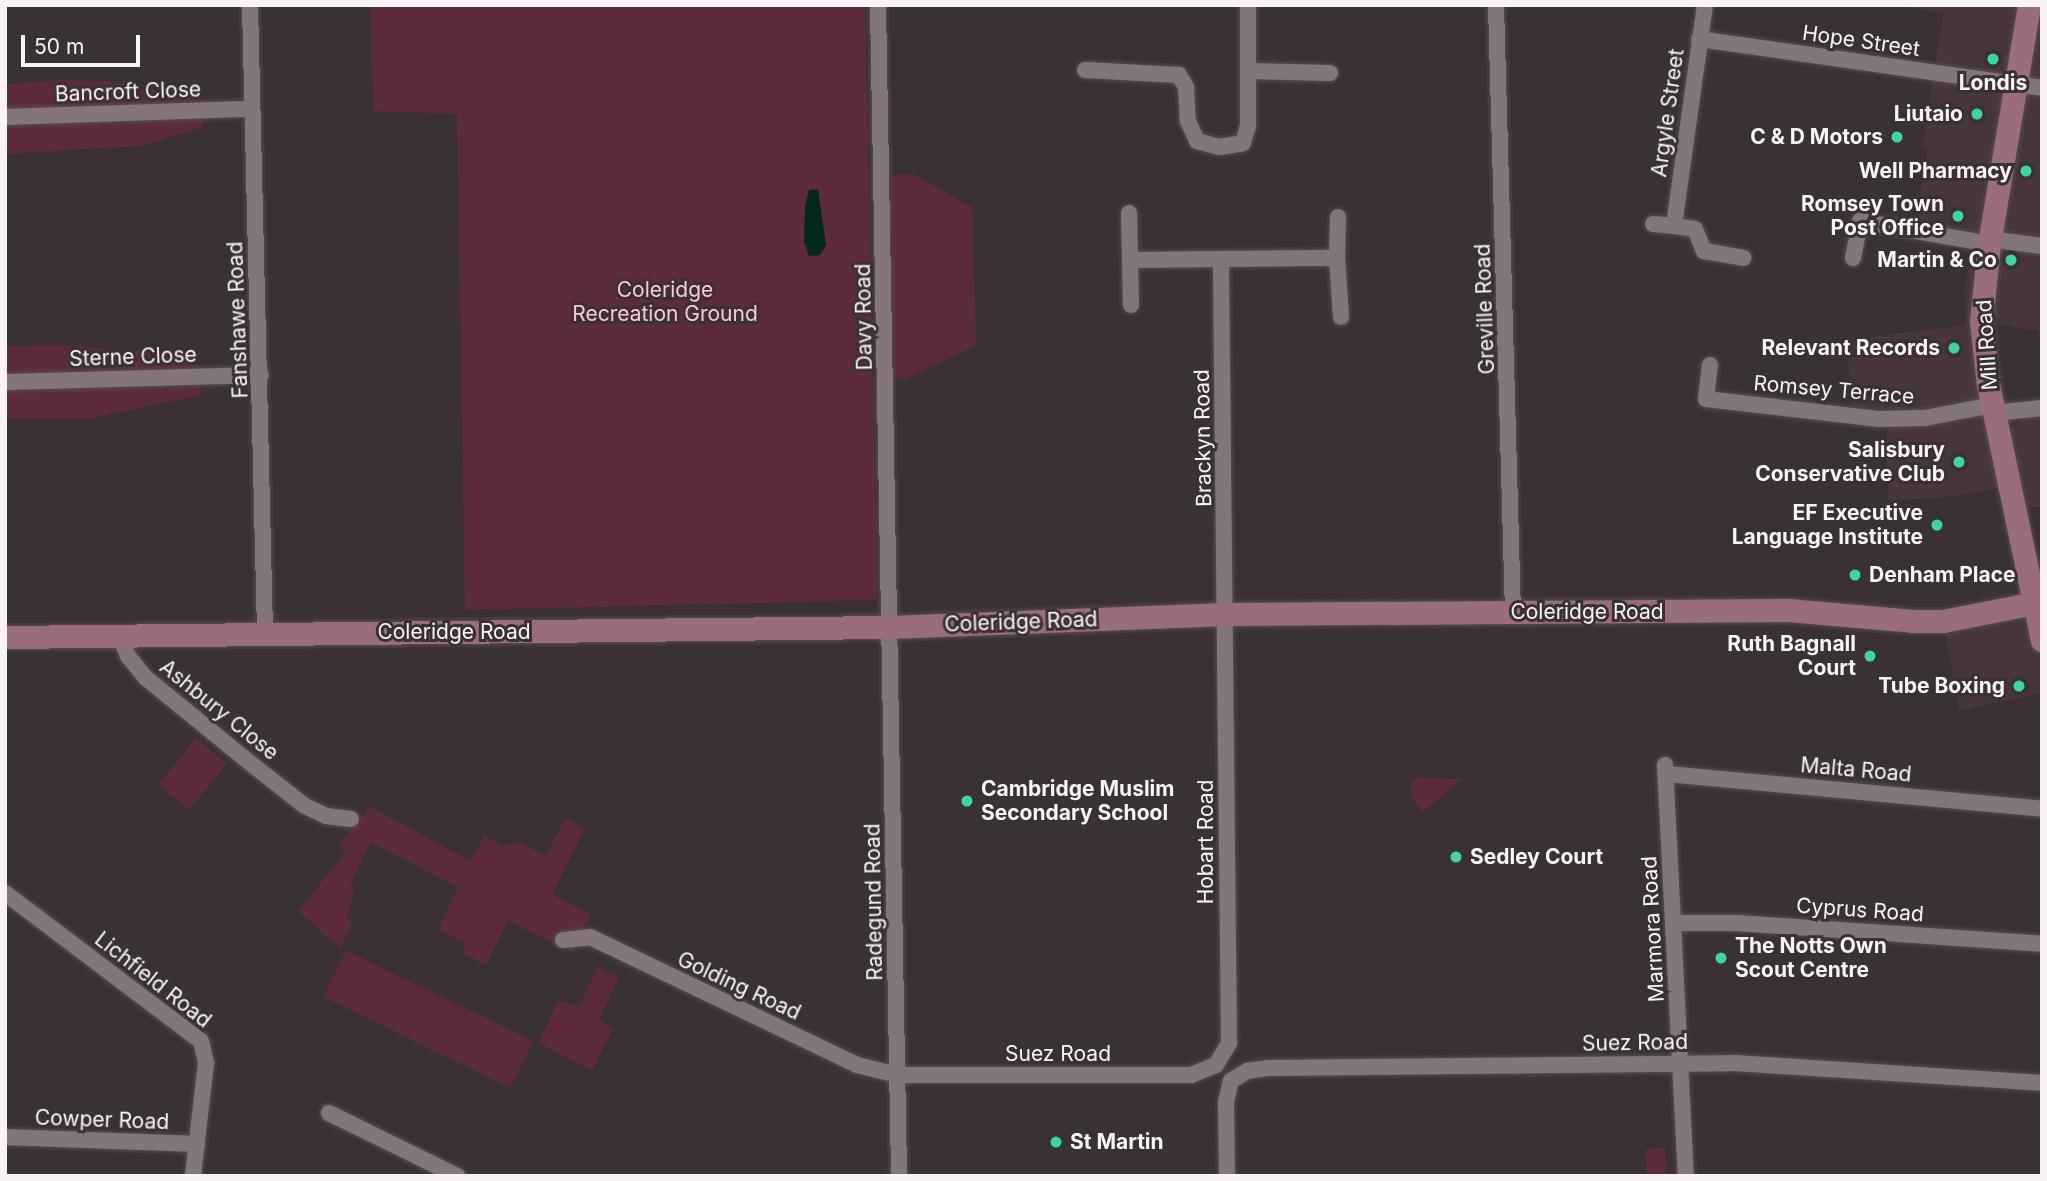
<!DOCTYPE html>
<html>
<head>
<meta charset="utf-8">
<style>
  body { margin:0 }
  #map { position:relative; width:2047px; height:1181px; overflow:hidden; background:#3a3133; font-family:Inter,sans-serif }
  div>[style] { position:absolute }
  .built>* { inset:0; background:#47363a }
  .green>* { inset:0; background:#5d2c3a; transform-origin:0 0 }
  .water>* { inset:0; background:#04281c }
  .roads { filter:drop-shadow(0 0 2px #554d4e) drop-shadow(0 0 2px #554d4e) }
  .street>* { height:16px; margin:-8px; padding:0 8px; transform-origin:8px; border-radius:8px; background:#827679 }
  .secondary>* { height:23px; margin:-11.5px; padding:0 11.5px; transform-origin:11.5px; border-radius:11.5px; background:#996e7a }
  .dots>* { width:19px; height:19px; translate:-50% -50%; box-sizing:border-box; border:4px solid #3a3133; border-radius:50% }
  span { translate:-50% -50%; white-space:nowrap; text-align:center; line-height:1.15; -webkit-text-stroke:6px #3a3133; paint-order:stroke }
  .street-label { font-size:21px; color:#f9f3f4 }
  .poi-label { font-size:21px; color:#f9f3f4; font-weight:700 }
  .right { translate:-100% -50%; text-align:right }
  .left { translate:0 -50%; text-align:left }
  .park-label { font-size:21px; color:#fec6d3 }
  .frame { position:absolute; inset:0; border:7px solid #f9f3f4; pointer-events:none }
  .scale { position:absolute; left:21px; top:35px; width:119px; height:32px; box-sizing:border-box; border:4px solid #f9f3f4; border-top:0; padding-left:9px; font-size:21px; line-height:24px; white-space:nowrap; color:#f9f3f4; -webkit-text-stroke:5px #3a3133; paint-order:stroke }
</style>
</head>
<body>
<div id="map">
  <div class="built">
    <div style="clip-path:polygon(1890px 5px,2042px 5px,2042px 337px,2037px 337px,2039px 331px,1982px 322px,1997px 425px,2015px 428px,2026px 415px,2042px 417px,2042px 507px,2014px 506px,2010px 486px,1941px 498px,1888px 500px,1886px 426px,1852px 411px,1846px 340px,1966px 325px,1964px 292px,1973px 241px,1913px 230px,1928px 150px,1922px 148px,1943px 13px)"></div>
    <div style="clip-path:polygon(2042px 604px,2042px 693px,1959px 711px,1943px 621px)"></div>
  </div>
  <div class="green">
    <div style="clip-path:polygon(370px 5px,865px 5px,877px 600px,465px 610px,457px 114px,373px 111px)"></div>
    <div style="clip-path:polygon(62px 80px,107px 81px,201px 98px,203px 127px,142px 146px,5px 154px,5px 84px)"></div>
    <div style="clip-path:polygon(900px 174px,914px 175px,972px 207px,976px 345px,904px 380px,894px 376px,890px 179px)"></div>
    <div style="clip-path:polygon(59px 345px,149px 352px,199px 365px,200px 395px,89px 419px,5px 419px,5px 346px)"></div>
    <div style="left:196px;top:738px;width:40px;height:60px;rotate:39deg"></div>
    <div style="clip-path:polygon(1418px 777px,1462px 779px,1423px 812px,1411px 796px,1412px 779px)"></div>
    <div style="clip-path:polygon(370px 807px,471px 861px,484px 835px,502px 846px,521px 843px,545px 856px,566px 818px,585px 828px,552px 895px,591px 915px,573px 953px,508px 921px,486px 965px,462px 953px,466px 943px,438px 930px,458px 887px,371px 842px,350px 885px,354px 889px,347px 918px,352px 923px,340px 948px,298px 911px,346px 852px,339px 845px)"></div>
    <div style="left:346px;top:950px;width:208px;height:52px;rotate:26deg"></div>
    <div style="clip-path:polygon(598px 967px,619px 977px,599px 1020px,613px 1028px,592px 1071px,538px 1043px,559px 1000px,579px 1007px)"></div>
    <div style="left:1665px;top:1148px;width:28px;height:20px;rotate:86deg"></div>
  </div>
  <div class="water">
    <div style="clip-path:polygon(818px 189px,826px 245px,820px 255px,809px 256px,804px 242px,805px 206px,809px 190px)"></div>
  </div>
  <div class="roads">
    <div class="street">
      <div style="left:250px;top:5px;width:628px;rotate:88.63deg"></div>
      <div style="left:878px;top:5px;width:1171px;rotate:88.97deg"></div>
      <div style="left:1496px;top:5px;width:607px;rotate:88.4deg"></div>
      <div style="left:1705px;top:5px;width:223px;rotate:98deg"></div>
      <div style="left:1674px;top:226px;width:21px;rotate:8deg"></div>
      <div style="left:1695px;top:229px;width:24px;rotate:68deg"></div>
      <div style="left:1704px;top:251px;width:40px;rotate:10deg"></div>
      <div style="left:1699px;top:39px;width:346px;rotate:8.1deg"></div>
      <div style="left:1085px;top:70px;width:94px;rotate:3deg"></div>
      <div style="left:1179px;top:75px;width:14px;rotate:60deg"></div>
      <div style="left:1186px;top:87px;width:34px;rotate:87deg"></div>
      <div style="left:1188px;top:121px;width:22px;rotate:66deg"></div>
      <div style="left:1197px;top:141px;width:23px;rotate:15deg"></div>
      <div style="left:1219px;top:147px;width:24px;rotate:-9deg"></div>
      <div style="left:1243px;top:143px;width:18px;rotate:-74deg"></div>
      <div style="left:1248px;top:126px;width:121px;rotate:-90deg"></div>
      <div style="left:1248px;top:71px;width:82px;rotate:1.4deg"></div>
      <div style="left:5px;top:117px;width:246px;rotate:-1.9deg"></div>
      <div style="left:1129px;top:213px;width:47px;rotate:88.8deg"></div>
      <div style="left:1653px;top:224px;width:21px;rotate:5deg"></div>
      <div style="left:1990px;top:239px;width:52px;rotate:7.7deg"></div>
      <div style="left:1337px;top:258px;width:59px;rotate:86.1deg"></div>
      <div style="left:1853px;top:258px;width:38px;rotate:-79deg"></div>
      <div style="left:1860px;top:221px;width:131px;rotate:10.1deg"></div>
      <div style="left:1131px;top:305px;width:45px;rotate:-91.3deg"></div>
      <div style="left:1130px;top:260px;width:207px;rotate:-0.6deg"></div>
      <div style="left:1337px;top:258px;width:41px;rotate:-88.6deg"></div>
      <div style="left:1710px;top:365px;width:34px;rotate:97deg"></div>
      <div style="left:1706px;top:399px;width:173px;rotate:6.6deg"></div>
      <div style="left:1878px;top:419px;width:47px;rotate:-1.2deg"></div>
      <div style="left:1925px;top:418px;width:68px;rotate:-11deg"></div>
      <div style="left:5px;top:382px;width:256px;rotate:-1.6deg"></div>
      <div style="left:1994px;top:413px;width:48px;rotate:-5.9deg"></div>
      <div style="left:120px;top:637px;width:21px;rotate:67deg"></div>
      <div style="left:128px;top:656px;width:28px;rotate:51deg"></div>
      <div style="left:146px;top:678px;width:139px;rotate:39.2deg"></div>
      <div style="left:254px;top:766px;width:65px;rotate:38.1deg"></div>
      <div style="left:305px;top:806px;width:23px;rotate:25deg"></div>
      <div style="left:326px;top:816px;width:25px;rotate:7deg"></div>
      <div style="left:1665px;top:765px;width:412px;rotate:87.1deg"></div>
      <div style="left:1667px;top:774px;width:377px;rotate:5.3deg"></div>
      <div style="left:5px;top:893px;width:246px;rotate:37.1deg"></div>
      <div style="left:201px;top:1041px;width:23px;rotate:77deg"></div>
      <div style="left:206px;top:1063px;width:114px;rotate:96.6deg"></div>
      <div style="left:1675px;top:923px;width:62px"></div>
      <div style="left:1737px;top:923px;width:306px;rotate:3.9deg"></div>
      <div style="left:563px;top:940px;width:27px;rotate:-6deg"></div>
      <div style="left:590px;top:937px;width:296px;rotate:25.6deg"></div>
      <div style="left:857px;top:1065px;width:42px;rotate:13.7deg"></div>
      <div style="left:898px;top:1075px;width:293px"></div>
      <div style="left:1191px;top:1075px;width:27px;rotate:-22deg"></div>
      <div style="left:1216px;top:1065px;width:26px;rotate:-59deg"></div>
      <div style="left:1229px;top:1043px;width:782px;rotate:-90.59deg"></div>
      <div style="left:329px;top:1113px;width:143px;rotate:26.2deg"></div>
      <div style="left:5px;top:1137px;width:192px;rotate:2.1deg"></div>
      <div style="left:1227px;top:1176px;width:74px;rotate:-90.8deg"></div>
      <div style="left:1226px;top:1102px;width:22px;rotate:-77deg"></div>
      <div style="left:1231px;top:1081px;width:19px;rotate:-32deg"></div>
      <div style="left:1247px;top:1071px;width:21px;rotate:-8deg"></div>
      <div style="left:1268px;top:1068px;width:467px;rotate:-0.6deg"></div>
      <div style="left:1735px;top:1063px;width:308px;rotate:3.7deg"></div>
    </div>
    <div class="secondary">
      <div style="left:2029px;top:5px;width:242px;rotate:99.5deg"></div>
      <div style="left:1989px;top:244px;width:77px;rotate:95.9deg"></div>
      <div style="left:1981px;top:321px;width:63px;rotate:83.7deg"></div>
      <div style="left:1988px;top:384px;width:262px;rotate:78.1deg"></div>
      <div style="left:5px;top:637px;width:885px;rotate:-0.65deg"></div>
      <div style="left:890px;top:627px;width:337px;rotate:-2.2deg"></div>
      <div style="left:1227px;top:614px;width:286px;rotate:-0.4deg"></div>
      <div style="left:1513px;top:612px;width:275px;rotate:-0.4deg"></div>
      <div style="left:1788px;top:610px;width:125px;rotate:5deg"></div>
      <div style="left:1913px;top:621px;width:30px"></div>
      <div style="left:1943px;top:621px;width:93px;rotate:-11.2deg"></div>
    </div>
  </div>
  <div class="dots">
    <div style="left:1993px;top:59px;background:#3fd4a2"></div>
    <div style="left:1977px;top:114px;background:#3fd4a2"></div>
    <div style="left:1897px;top:137px;background:#3fd4a2"></div>
    <div style="left:2026px;top:171px;background:#3fd4a2"></div>
    <div style="left:1958px;top:216px;background:#3fd4a2"></div>
    <div style="left:2011px;top:260px;background:#3fd4a2"></div>
    <div style="left:1954px;top:348px;background:#3fd4a2"></div>
    <div style="left:1959px;top:462px;background:#3fd4a2"></div>
    <div style="left:1937px;top:525px;background:#3fd4a2"></div>
    <div style="left:1855px;top:575px;background:#3fd4a2"></div>
    <div style="left:1870px;top:656px;background:#3fd4a2"></div>
    <div style="left:2019px;top:686px;background:#3fd4a2"></div>
    <div style="left:967px;top:801px;background:#3fd4a2"></div>
    <div style="left:1456px;top:857px;background:#3fd4a2"></div>
    <div style="left:1721px;top:958px;background:#3fd4a2"></div>
    <div style="left:1056px;top:1142px;background:#3fd4a2"></div>
  </div>
  <div class="street-label">
    <span style="left:1861px;top:41px;rotate:8deg">Hope Street</span>
    <span style="left:128px;top:92px;rotate:-2deg">Bancroft Close</span>
    <span style="left:1668px;top:113px;rotate:-82deg">Argyle Street</span>
    <span style="left:1485px;top:309px;rotate:-92deg">Greville Road</span>
    <span style="left:864px;top:317px;rotate:-91deg">Davy Road</span>
    <span style="left:238px;top:320px;rotate:-92deg">Fanshawe Road</span>
    <span style="left:1987px;top:345px;rotate:-94deg">Mill Road</span>
    <span style="left:133px;top:357px;rotate:-2deg">Sterne Close</span>
    <span style="left:1834px;top:390px;rotate:5deg">Romsey Terrace</span>
    <span style="left:1203px;top:438px;rotate:-91deg">Brackyn Road</span>
    <span style="left:1587px;top:612px">Coleridge Road</span>
    <span style="left:1021px;top:622px;rotate:-2deg">Coleridge Road</span>
    <span style="left:454px;top:632px">Coleridge Road</span>
    <span style="left:219px;top:710px;rotate:39deg">Ashbury Close</span>
    <span style="left:1856px;top:770px;rotate:5deg">Malta Road</span>
    <span style="left:1206px;top:842px;rotate:-90deg">Hobart Road</span>
    <span style="left:874px;top:902px;rotate:-91deg">Radegund Road</span>
    <span style="left:1860px;top:910px;rotate:4deg">Cyprus Road</span>
    <span style="left:1653px;top:929px;rotate:-93deg">Marmora Road</span>
    <span style="left:153px;top:980px;rotate:38deg">Lichfield Road</span>
    <span style="left:739px;top:986px;rotate:25deg">Golding Road</span>
    <span style="left:1635px;top:1043px;rotate:-1deg">Suez Road</span>
    <span style="left:1058px;top:1054px">Suez Road</span>
    <span style="left:102px;top:1120px;rotate:2deg">Cowper Road</span>
  </div>
  <div class="poi-label">
    <span style="left:1993px;top:83px">Londis</span>
    <span class="right" style="left:1963px;top:114px">Liutaio</span>
    <span class="right" style="left:1883px;top:137px">C &amp; D Motors</span>
    <span class="right" style="left:2012px;top:171px">Well Pharmacy</span>
    <span class="right" style="left:1944px;top:216px">Romsey Town<br>Post Office</span>
    <span class="right" style="left:1997px;top:260px">Martin &amp; Co</span>
    <span class="right" style="left:1940px;top:348px">Relevant Records</span>
    <span class="right" style="left:1945px;top:462px">Salisbury<br>Conservative Club</span>
    <span class="right" style="left:1923px;top:525px">EF Executive<br>Language Institute</span>
    <span class="left" style="left:1869px;top:575px">Denham Place</span>
    <span class="right" style="left:1856px;top:656px">Ruth Bagnall<br>Court</span>
    <span class="right" style="left:2005px;top:686px">Tube Boxing</span>
    <span class="left" style="left:981px;top:801px">Cambridge Muslim<br>Secondary School</span>
    <span class="left" style="left:1470px;top:857px">Sedley Court</span>
    <span class="left" style="left:1735px;top:958px">The Notts Own<br>Scout Centre</span>
    <span class="left" style="left:1070px;top:1142px">St Martin</span>
  </div>
  <div class="park-label">
    <span style="left:665px;top:302px">Coleridge<br>Recreation Ground</span>
  </div>
  <div class="frame"></div>
  <div class="scale">50 m</div>
</div>
</body>
</html>
